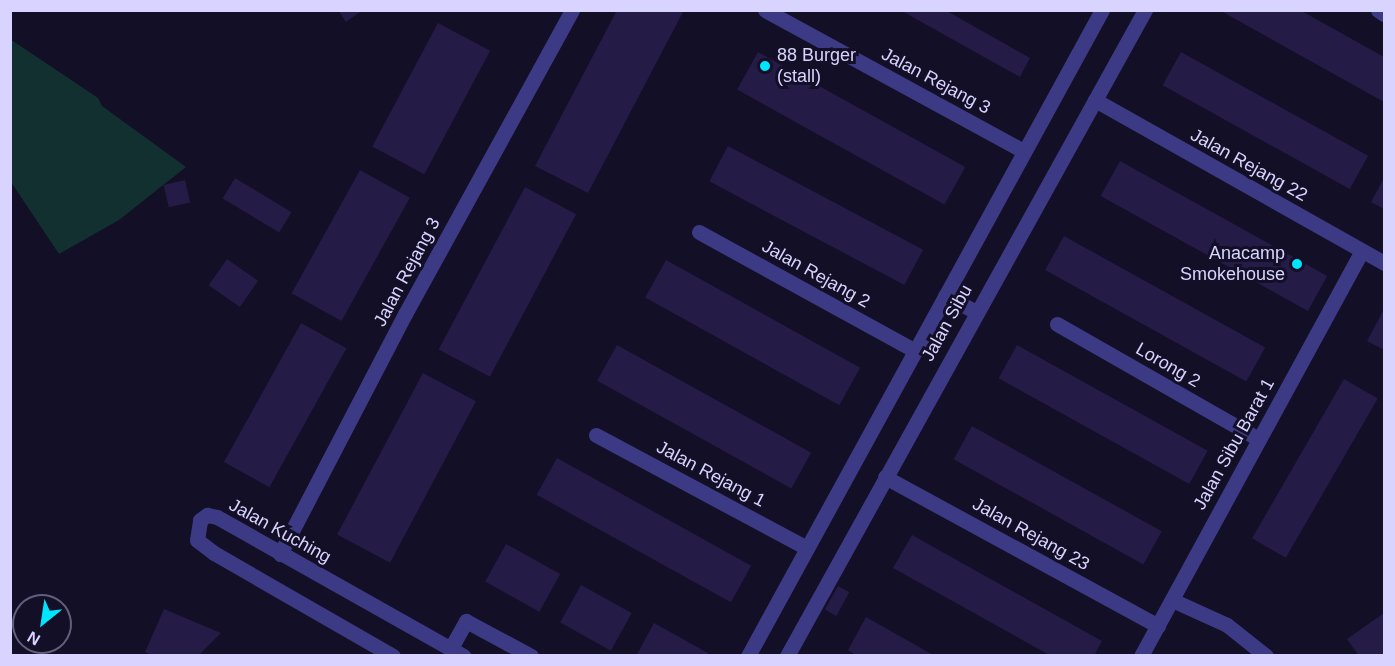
<!DOCTYPE html>
<html>
<head>
<meta charset="utf-8">
<style>
  body { margin:0 }
  #map { position:relative; width:1395px; height:666px; overflow:hidden; background:#130f26; font-family:Arial,sans-serif }
  div>[style] { position:absolute }
  .green>* { inset:0; background:#12302f }
  .building>* { inset:0; background:#241b47; transform-origin:0 0 }
  .minor>* { height:15px; margin:-7.5px; padding:0 7.5px; transform-origin:7.5px; border-radius:7.5px; background:#3d3a85 }
  .tertiary>* { height:15px; margin:-7.5px; padding:0 7.5px; transform-origin:7.5px; border-radius:7.5px; background:#3d3a85 }
  .dots>* { width:16px; height:16px; translate:-50% -50%; box-sizing:border-box; border:3px solid #130f26; border-radius:50% }
  span { translate:-50% -50%; white-space:nowrap; text-align:center; line-height:1.15; -webkit-text-stroke:6px #130f26; paint-order:stroke }
  .poi-label { font-size:18px; color:#d9d4ff }
  .left { translate:0 -50%; text-align:left }
  .right { translate:-100% -50%; text-align:right }
  .street-label { font-size:18px; color:#d9d4ff }
  .frame { position:absolute; inset:0; border:12px solid #d9d4ff; pointer-events:none }
  .north { position:absolute; left:12px; top:594px; width:60px; height:60px; box-sizing:border-box; background:#130f26; border:2px solid #625e7d; border-radius:50%; rotate:210deg; font-size:16px; font-weight:700; line-height:24px; text-align:center; color:#d9d4ff }
  .north::after { content:''; display:block; margin:auto; width:21px; height:27px; background:#00e5ff; clip-path:polygon(50% 0,100% 100%,50% 72%,0 100%) }
</style>
</head>
<body>
<div id="map">
  <div class="green">
    <div style="clip-path:polygon(10px 39px,98px 98px,102px 106px,186px 167px,119px 220px,59px 254px,11px 182px)"></div>
  </div>
  <div class="building">
    <div style="clip-path:polygon(338px 10px,363px 10px,346px 22px)"></div>
    <div style="clip-path:polygon(617px 10px,684px 10px,588px 193px,535px 166px)"></div>
    <div style="clip-path:polygon(900px 10px,945px 10px,1030px 58px,1020px 77px)"></div>
    <div style="clip-path:polygon(1219px 10px,1300px 10px,1384px 57px,1384px 102px)"></div>
    <div style="left:438px;top:23px;width:59px;height:140px;rotate:28deg"></div>
    <div style="left:758px;top:52px;width:237px;height:43px;rotate:29deg"></div>
    <div style="left:1181px;top:52px;width:214px;height:38px;rotate:29deg"></div>
    <div style="left:728px;top:146px;width:221px;height:40px;rotate:28deg"></div>
    <div style="left:1120px;top:161px;width:237px;height:40px;rotate:29deg"></div>
    <div style="left:360px;top:170px;width:57px;height:141px;rotate:29deg"></div>
    <div style="left:235px;top:178px;width:66px;height:24px;rotate:31deg"></div>
    <div style="clip-path:polygon(1384px 178px,1384px 209px,1371px 202px)"></div>
    <div style="left:185px;top:180px;width:23px;height:22px;rotate:77deg"></div>
    <div style="left:525px;top:187px;width:58px;height:184px;rotate:28deg"></div>
    <div style="left:1064px;top:236px;width:230px;height:39px;rotate:29deg"></div>
    <div style="left:227px;top:259px;width:38px;height:32px;rotate:35deg"></div>
    <div style="left:666px;top:260px;width:222px;height:43px;rotate:29deg"></div>
    <div style="clip-path:polygon(1384px 309px,1384px 350px,1367px 341px)"></div>
    <div style="left:301px;top:323px;width:52px;height:159px;rotate:29deg"></div>
    <div style="left:617px;top:345px;width:222px;height:41px;rotate:29deg"></div>
    <div style="left:1017px;top:345px;width:218px;height:38px;rotate:29deg"></div>
    <div style="left:423px;top:373px;width:60px;height:183px;rotate:28deg"></div>
    <div style="left:1344px;top:379px;width:39px;height:184px;rotate:30deg"></div>
    <div style="left:972px;top:426px;width:217px;height:38px;rotate:29deg"></div>
    <div style="left:557px;top:458px;width:222px;height:42px;rotate:29deg"></div>
    <div style="clip-path:polygon(912px 535px,1102px 641px,1094px 656px,1051px 656px,893px 568px)"></div>
    <div style="left:506px;top:544px;width:62px;height:43px;rotate:29deg"></div>
    <div style="left:581px;top:585px;width:58px;height:43px;rotate:29deg"></div>
    <div style="left:838px;top:586px;width:13px;height:27px;rotate:29deg"></div>
    <div style="clip-path:polygon(164px 609px,221px 633px,198px 656px,154px 656px,145px 652px)"></div>
    <div style="clip-path:polygon(1384px 613px,1384px 656px,1359px 656px,1347px 639px)"></div>
    <div style="clip-path:polygon(866px 617px,935px 656px,857px 656px,848px 650px)"></div>
    <div style="clip-path:polygon(654px 623px,708px 653px,707px 656px,636px 656px)"></div>
  </div>
  <div class="minor">
    <div style="left:765px;top:10px;width:295px;rotate:28.6deg"></div>
    <div style="left:1378px;top:10px;width:7px;rotate:34deg"></div>
    <div style="left:1095px;top:100px;width:332px;rotate:29.4deg"></div>
    <div style="left:699px;top:232px;width:245px;rotate:28.8deg"></div>
    <div style="left:1057px;top:324px;width:232px;rotate:29.7deg"></div>
    <div style="left:596px;top:435px;width:239px;rotate:28.2deg"></div>
    <div style="left:885px;top:477px;width:311px;rotate:28.6deg"></div>
    <div style="left:280px;top:554px;width:271px;rotate:-62.5deg"></div>
    <div style="left:405px;top:314px;width:347px;rotate:-61.2deg"></div>
    <div style="left:1172px;top:600px;width:60px;rotate:24.4deg"></div>
    <div style="left:1227px;top:625px;width:50px;rotate:38.5deg"></div>
    <div style="left:451px;top:648px;width:31px;rotate:-61deg"></div>
    <div style="left:466px;top:621px;width:74px;rotate:28.3deg"></div>
    <div style="left:1141px;top:656px;width:461px;rotate:-61.4deg"></div>
  </div>
  <div class="tertiary">
    <div style="left:945px;top:296px;width:34px;rotate:27deg"></div>
    <div style="left:393px;top:656px;width:207px;rotate:-150.1deg"></div>
    <div style="left:214px;top:553px;width:21px;rotate:-143deg"></div>
    <div style="left:197px;top:540px;width:20px;rotate:-81deg"></div>
    <div style="left:200px;top:520px;width:9px;rotate:-36deg"></div>
    <div style="left:207px;top:515px;width:10px;rotate:11deg"></div>
    <div style="left:217px;top:517px;width:283px;rotate:29.4deg"></div>
    <div style="left:748px;top:656px;width:737px;rotate:-61.28deg"></div>
    <div style="left:787px;top:656px;width:739px;rotate:-61.01deg"></div>
  </div>
  <div class="dots">
    <div style="left:765px;top:66px;background:#00e5ff"></div>
    <div style="left:1297px;top:264px;background:#00e5ff"></div>
  </div>
  <div class="poi-label">
    <span class="left" style="left:777px;top:66px">88 Burger<br>(stall)</span>
    <span class="right" style="left:1285px;top:264px">Anacamp<br>Smokehouse</span>
  </div>
  <div class="street-label">
    <span style="left:936px;top:81px;rotate:28deg">Jalan Rejang 3</span>
    <span style="left:1249px;top:165px;rotate:29deg">Jalan Rejang 22</span>
    <span style="left:407px;top:272px;rotate:-62deg">Jalan Rejang 3</span>
    <span style="left:816px;top:274px;rotate:29deg">Jalan Rejang 2</span>
    <span style="left:947px;top:323px;rotate:-61deg">Jalan Sibu</span>
    <span style="left:1168px;top:365px;rotate:30deg">Lorong 2</span>
    <span style="left:1234px;top:444px;rotate:-61deg">Jalan Sibu Barat 1</span>
    <span style="left:711px;top:474px;rotate:28deg">Jalan Rejang 1</span>
    <span style="left:280px;top:531px;rotate:29deg">Jalan Kuching</span>
    <span style="left:1031px;top:534px;rotate:29deg">Jalan Rejang 23</span>
  </div>
  <div class="frame"></div>
  <div class="north">N</div>
</div>
</body>
</html>
